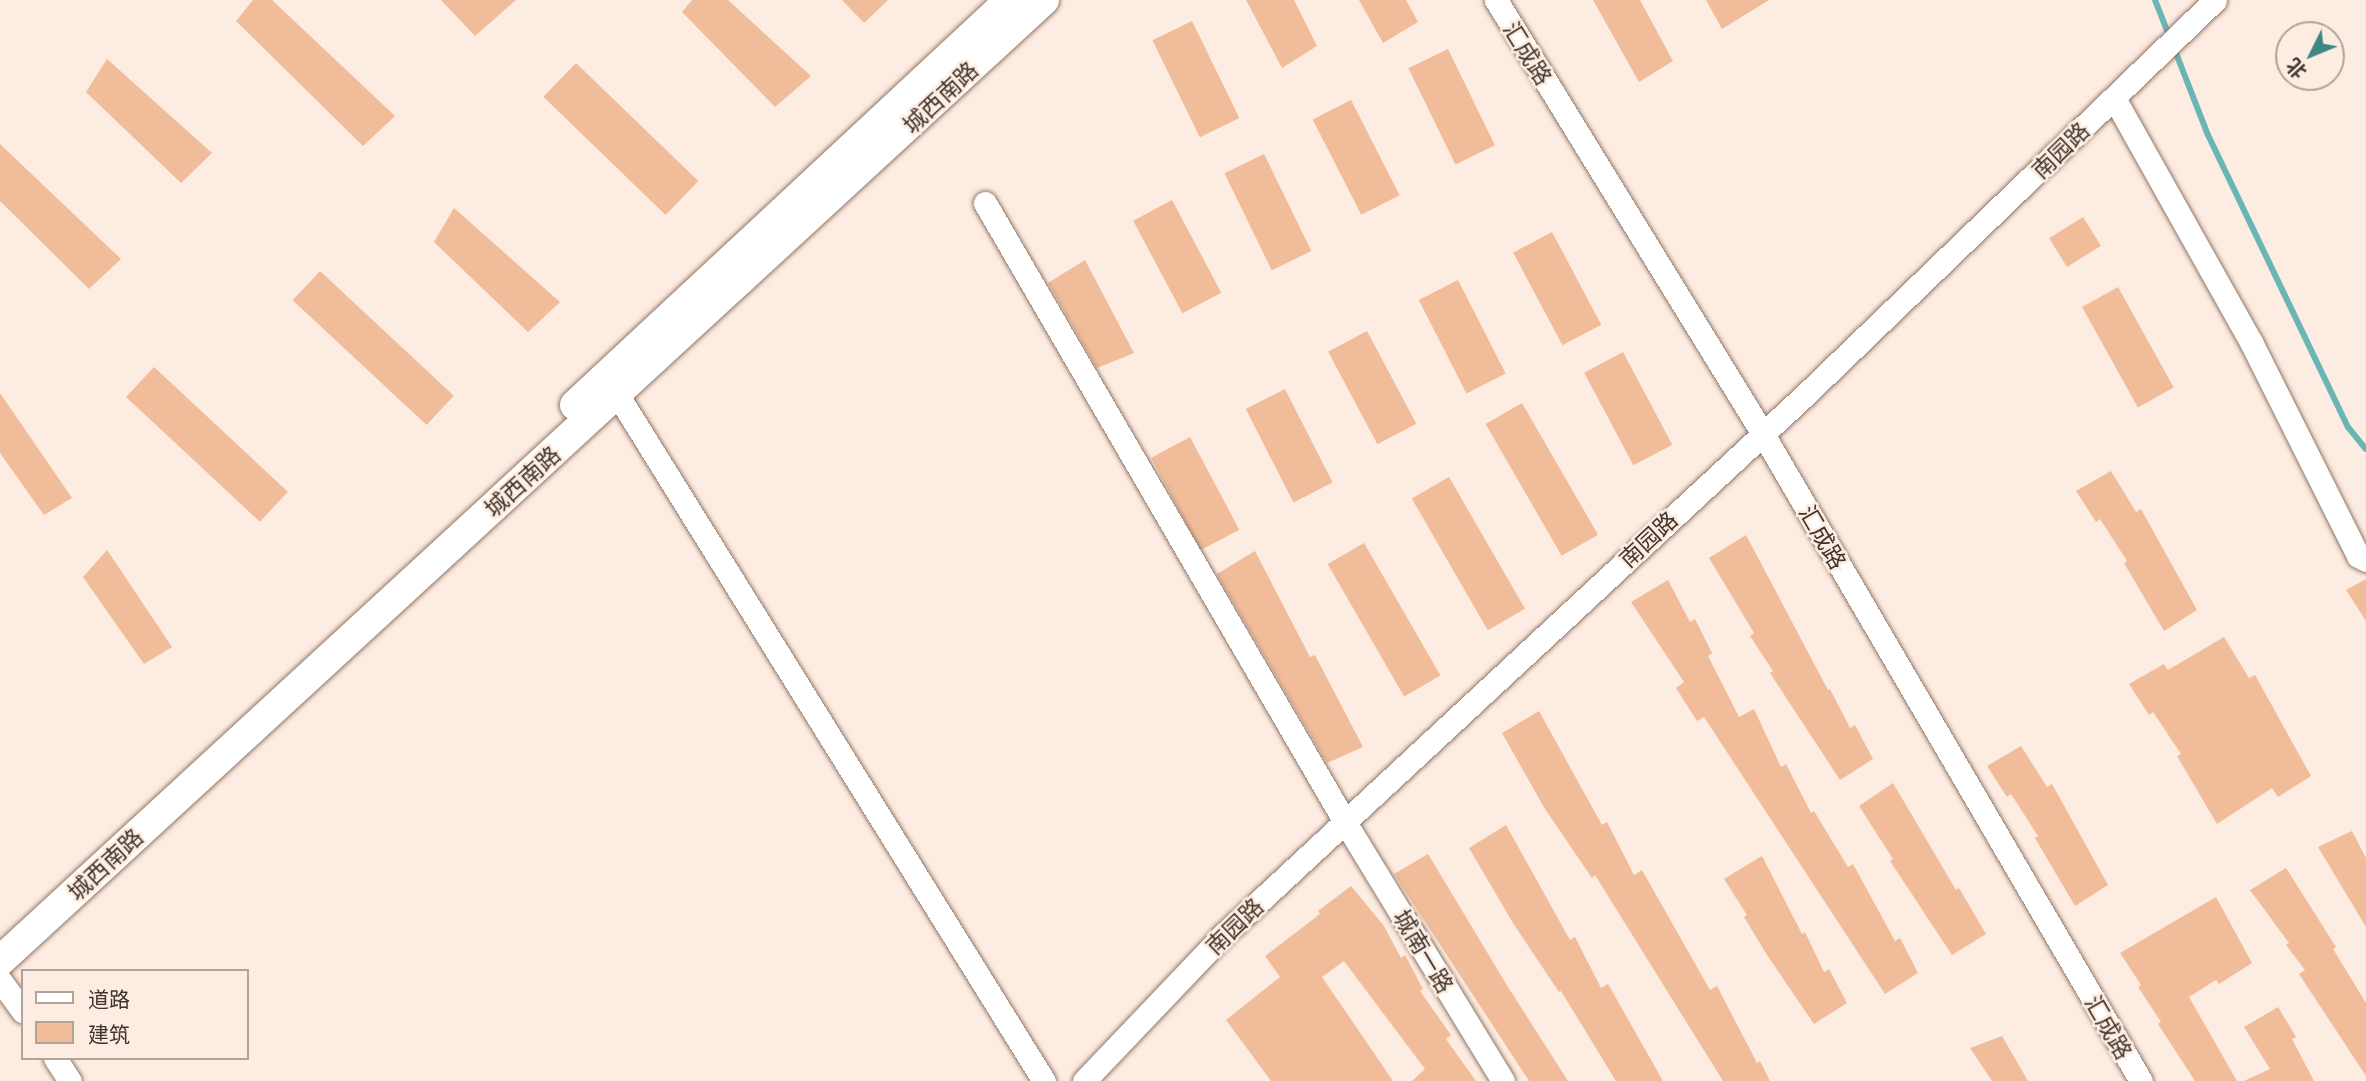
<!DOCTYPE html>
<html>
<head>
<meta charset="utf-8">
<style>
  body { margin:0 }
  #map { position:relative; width:2366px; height:1081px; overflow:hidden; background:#fdece1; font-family:"Open Sans","Noto Sans SC",sans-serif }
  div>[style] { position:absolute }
  .stream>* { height:6px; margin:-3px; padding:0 3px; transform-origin:3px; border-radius:3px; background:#69b6b5 }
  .building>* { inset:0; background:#f1bc9a; transform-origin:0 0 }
  .roads { filter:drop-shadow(0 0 2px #907767) drop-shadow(0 0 2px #907767) }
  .minor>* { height:23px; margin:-11.5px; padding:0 11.5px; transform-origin:11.5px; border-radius:11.5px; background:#fff }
  .major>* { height:30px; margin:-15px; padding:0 15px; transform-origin:15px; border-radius:15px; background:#fff }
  span { translate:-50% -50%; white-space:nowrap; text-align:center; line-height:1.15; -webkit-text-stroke:5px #fdece1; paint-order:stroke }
  .street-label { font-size:23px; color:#3f352e }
  .legend { position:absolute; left:21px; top:969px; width:228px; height:91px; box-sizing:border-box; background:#fdece1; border:2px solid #b1a399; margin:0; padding:9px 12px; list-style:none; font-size:21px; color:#3f352e }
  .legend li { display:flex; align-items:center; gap:14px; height:35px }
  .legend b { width:35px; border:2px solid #b1a399 }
  .north { position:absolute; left:2275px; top:21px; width:70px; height:70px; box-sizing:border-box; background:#fdece1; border:2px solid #b1a399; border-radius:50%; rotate:227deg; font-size:19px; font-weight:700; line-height:28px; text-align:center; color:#3f352e }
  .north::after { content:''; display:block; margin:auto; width:24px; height:32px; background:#3f8786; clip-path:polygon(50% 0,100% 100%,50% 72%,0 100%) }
</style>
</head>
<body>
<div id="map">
  <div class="stream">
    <div style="left:2155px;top:0;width:41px;rotate:68.5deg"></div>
    <div style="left:2174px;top:48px;width:93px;rotate:68.7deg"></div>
    <div style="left:2208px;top:135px;width:324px;rotate:64.4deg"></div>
    <div style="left:2348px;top:427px;width:28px;rotate:51deg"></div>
  </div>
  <div class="building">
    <div style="clip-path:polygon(253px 0,272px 0,395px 116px,363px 146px,236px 21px)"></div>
    <div style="clip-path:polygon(441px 0,516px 0,475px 36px)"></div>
    <div style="clip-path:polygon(692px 0,728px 0,811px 76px,775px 107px,682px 12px)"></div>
    <div style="clip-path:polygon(842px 0,888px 0,864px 23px)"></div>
    <div style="clip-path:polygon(1246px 0,1294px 0,1317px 46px,1282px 68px)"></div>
    <div style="clip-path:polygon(1359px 0,1406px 0,1418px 22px,1383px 43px)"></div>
    <div style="clip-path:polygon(1593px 0,1640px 0,1673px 61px,1639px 82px)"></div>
    <div style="clip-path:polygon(1706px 0,1769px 0,1722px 29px)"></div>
    <div style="left:1192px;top:21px;width:108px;height:44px;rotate:64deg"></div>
    <div style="left:1448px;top:49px;width:107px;height:44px;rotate:64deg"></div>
    <div style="clip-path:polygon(107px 59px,212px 153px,181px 183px,86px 92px)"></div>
    <div style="left:576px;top:63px;width:170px;height:47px;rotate:44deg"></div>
    <div style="left:1351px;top:100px;width:107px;height:43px;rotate:63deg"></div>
    <div style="clip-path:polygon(0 144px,121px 259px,89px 289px,0 201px)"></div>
    <div style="left:1264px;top:154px;width:108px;height:44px;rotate:64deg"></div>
    <div style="left:1172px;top:200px;width:105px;height:44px;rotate:62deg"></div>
    <div style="clip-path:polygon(454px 208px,560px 302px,528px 332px,434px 242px)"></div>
    <div style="left:2083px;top:217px;width:34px;height:40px;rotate:58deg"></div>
    <div style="left:1552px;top:232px;width:105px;height:44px;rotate:62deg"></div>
    <div style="clip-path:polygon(1085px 260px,1134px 353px,1097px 368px,1048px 283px)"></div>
    <div style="left:320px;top:271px;width:183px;height:40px;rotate:43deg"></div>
    <div style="left:1458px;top:280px;width:105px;height:44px;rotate:63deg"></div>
    <div style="left:2118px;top:287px;width:115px;height:41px;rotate:61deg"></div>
    <div style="left:1367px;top:331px;width:105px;height:44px;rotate:62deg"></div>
    <div style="left:1623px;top:352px;width:105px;height:44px;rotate:62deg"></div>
    <div style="left:154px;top:367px;width:183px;height:41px;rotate:43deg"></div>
    <div style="left:1285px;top:389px;width:105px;height:44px;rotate:63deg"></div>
    <div style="clip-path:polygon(0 393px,72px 498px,44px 515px,0 453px)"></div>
    <div style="left:1522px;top:403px;width:152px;height:42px;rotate:60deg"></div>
    <div style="left:1190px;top:437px;width:105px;height:44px;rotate:62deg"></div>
    <div style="clip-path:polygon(2111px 471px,2136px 512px,2141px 509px,2197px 610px,2164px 631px,2124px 563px,2127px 561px,2100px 519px,2096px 522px,2076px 491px)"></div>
    <div style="left:1449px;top:477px;width:152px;height:43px;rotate:60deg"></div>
    <div style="clip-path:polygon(1746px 535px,1828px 690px,1830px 689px,1850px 728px,1855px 725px,1873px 759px,1840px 780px,1770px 673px,1773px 671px,1750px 636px,1754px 633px,1709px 558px)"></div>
    <div style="left:1364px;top:543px;width:153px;height:42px;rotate:60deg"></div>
    <div style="clip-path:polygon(107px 550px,172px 647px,144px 664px,83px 577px)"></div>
    <div style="clip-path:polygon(1255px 551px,1310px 657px,1315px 655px,1363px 747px,1327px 763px,1219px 578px,1217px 574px)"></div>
    <div style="clip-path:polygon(2366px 579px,2366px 621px,2346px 590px)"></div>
    <div style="clip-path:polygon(1668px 580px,1690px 622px,1695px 619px,1712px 653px,1708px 656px,1739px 717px,1754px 709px,1781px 767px,1786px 764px,1811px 813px,1814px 811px,1848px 867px,1853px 864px,1895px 941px,1900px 938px,1918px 973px,1885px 994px,1704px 717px,1697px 721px,1676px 688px,1684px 682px,1631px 602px)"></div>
    <div style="clip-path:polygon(2224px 637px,2249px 678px,2255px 675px,2311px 776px,2278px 797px,2272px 788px,2217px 824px,2177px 756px,2181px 754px,2153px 712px,2149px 715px,2129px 684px,2164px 664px,2168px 670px)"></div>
    <div style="clip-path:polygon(1539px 711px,1602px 825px,1607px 822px,1634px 875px,1642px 870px,1710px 990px,1717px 986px,1757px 1063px,1760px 1061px,1770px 1081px,1723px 1081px,1595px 875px,1592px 878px,1545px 809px,1502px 733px)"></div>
    <div style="clip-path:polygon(2021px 746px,2047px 787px,2052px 784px,2108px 885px,2075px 906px,2035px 838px,2038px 836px,2011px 794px,2007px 797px,1987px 766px)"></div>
    <div style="clip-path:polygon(1893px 783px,1956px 890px,1959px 888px,1986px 934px,1952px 955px,1890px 861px,1893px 859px,1859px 806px)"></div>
    <div style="clip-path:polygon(1506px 825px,1570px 940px,1575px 937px,1601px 988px,1608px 984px,1663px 1081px,1616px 1081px,1561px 991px,1559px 992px,1513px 923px,1469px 848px)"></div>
    <div style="clip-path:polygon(2352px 831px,2366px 858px,2366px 927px,2318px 847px)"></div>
    <div style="clip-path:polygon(1428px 854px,1508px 987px,1568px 1081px,1529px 1081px,1394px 874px)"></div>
    <div style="clip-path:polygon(1762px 856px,1802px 934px,1805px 932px,1824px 972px,1829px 969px,1847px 1003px,1814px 1024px,1767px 955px,1744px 917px,1747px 915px,1724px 879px)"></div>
    <div style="clip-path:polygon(2286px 868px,2336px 947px,2333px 949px,2366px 1003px,2366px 1076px,2299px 974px,2305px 970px,2286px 945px,2289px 943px,2250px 890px)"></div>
    <div style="clip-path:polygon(1351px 886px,1384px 926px,1401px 958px,1405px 955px,1423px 989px,1420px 991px,1451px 1035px,1446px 1039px,1476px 1081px,1412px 1081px,1425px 1069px,1344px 961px,1322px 977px,1393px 1081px,1271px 1081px,1226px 1020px,1280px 977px,1265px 956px,1320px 914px,1318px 911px)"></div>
    <div style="clip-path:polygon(2216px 897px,2252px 963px,2219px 984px,2216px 980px,2189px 997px,2237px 1081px,2195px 1081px,2158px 1024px,2161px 1022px,2138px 987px,2141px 985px,2120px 953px)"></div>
    <div style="clip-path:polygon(2278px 1007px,2296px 1037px,2292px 1039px,2314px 1081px,2244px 1081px,2270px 1069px,2244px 1027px)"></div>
    <div style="clip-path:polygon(2002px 1036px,2028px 1081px,1992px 1081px,1970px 1048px)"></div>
  </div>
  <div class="roads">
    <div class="minor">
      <div style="left:1496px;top:0;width:510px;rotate:58.4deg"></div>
      <div style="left:1763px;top:434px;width:749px;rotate:59.71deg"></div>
      <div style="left:2114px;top:98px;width:280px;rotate:60.7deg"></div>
      <div style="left:2251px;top:342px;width:239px;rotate:63.4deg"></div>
      <div style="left:2358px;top:556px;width:9px;rotate:27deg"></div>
      <div style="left:985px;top:203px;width:716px;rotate:59.82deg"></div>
      <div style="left:1345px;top:822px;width:303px;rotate:58.6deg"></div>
      <div style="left:617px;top:394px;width:809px;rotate:58.14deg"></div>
      <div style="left:0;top:980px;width:39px;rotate:54deg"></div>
      <div style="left:55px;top:1058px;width:27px;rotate:57deg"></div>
      <div style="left:1084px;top:1081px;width:200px;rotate:-46.4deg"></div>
      <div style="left:1222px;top:936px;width:795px;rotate:-42.86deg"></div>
      <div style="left:1805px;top:395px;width:569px;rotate:-43.93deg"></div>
    </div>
    <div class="major">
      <div style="left:575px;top:405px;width:594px;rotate:-42.95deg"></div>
      <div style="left:0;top:961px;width:1419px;rotate:-42.63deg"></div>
    </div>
  </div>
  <div class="street-label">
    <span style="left:1528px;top:53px;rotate:58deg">汇成路</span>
    <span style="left:940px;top:97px;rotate:-43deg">城西南路</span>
    <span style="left:2060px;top:150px;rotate:-44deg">南园路</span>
    <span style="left:522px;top:481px;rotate:-42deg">城西南路</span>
    <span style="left:1823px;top:537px;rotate:60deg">汇成路</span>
    <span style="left:1648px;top:539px;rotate:-43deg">南园路</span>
    <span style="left:105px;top:864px;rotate:-43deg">城西南路</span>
    <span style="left:1234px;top:926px;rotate:-44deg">南园路</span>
    <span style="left:1424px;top:951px;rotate:59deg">城南一路</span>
    <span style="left:2109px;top:1027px;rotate:60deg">汇成路</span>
  </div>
  <ul class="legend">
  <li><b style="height:9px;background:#fff"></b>道路</li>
  <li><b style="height:19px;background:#f1bc9a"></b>建筑</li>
  </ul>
  <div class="north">北</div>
</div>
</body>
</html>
